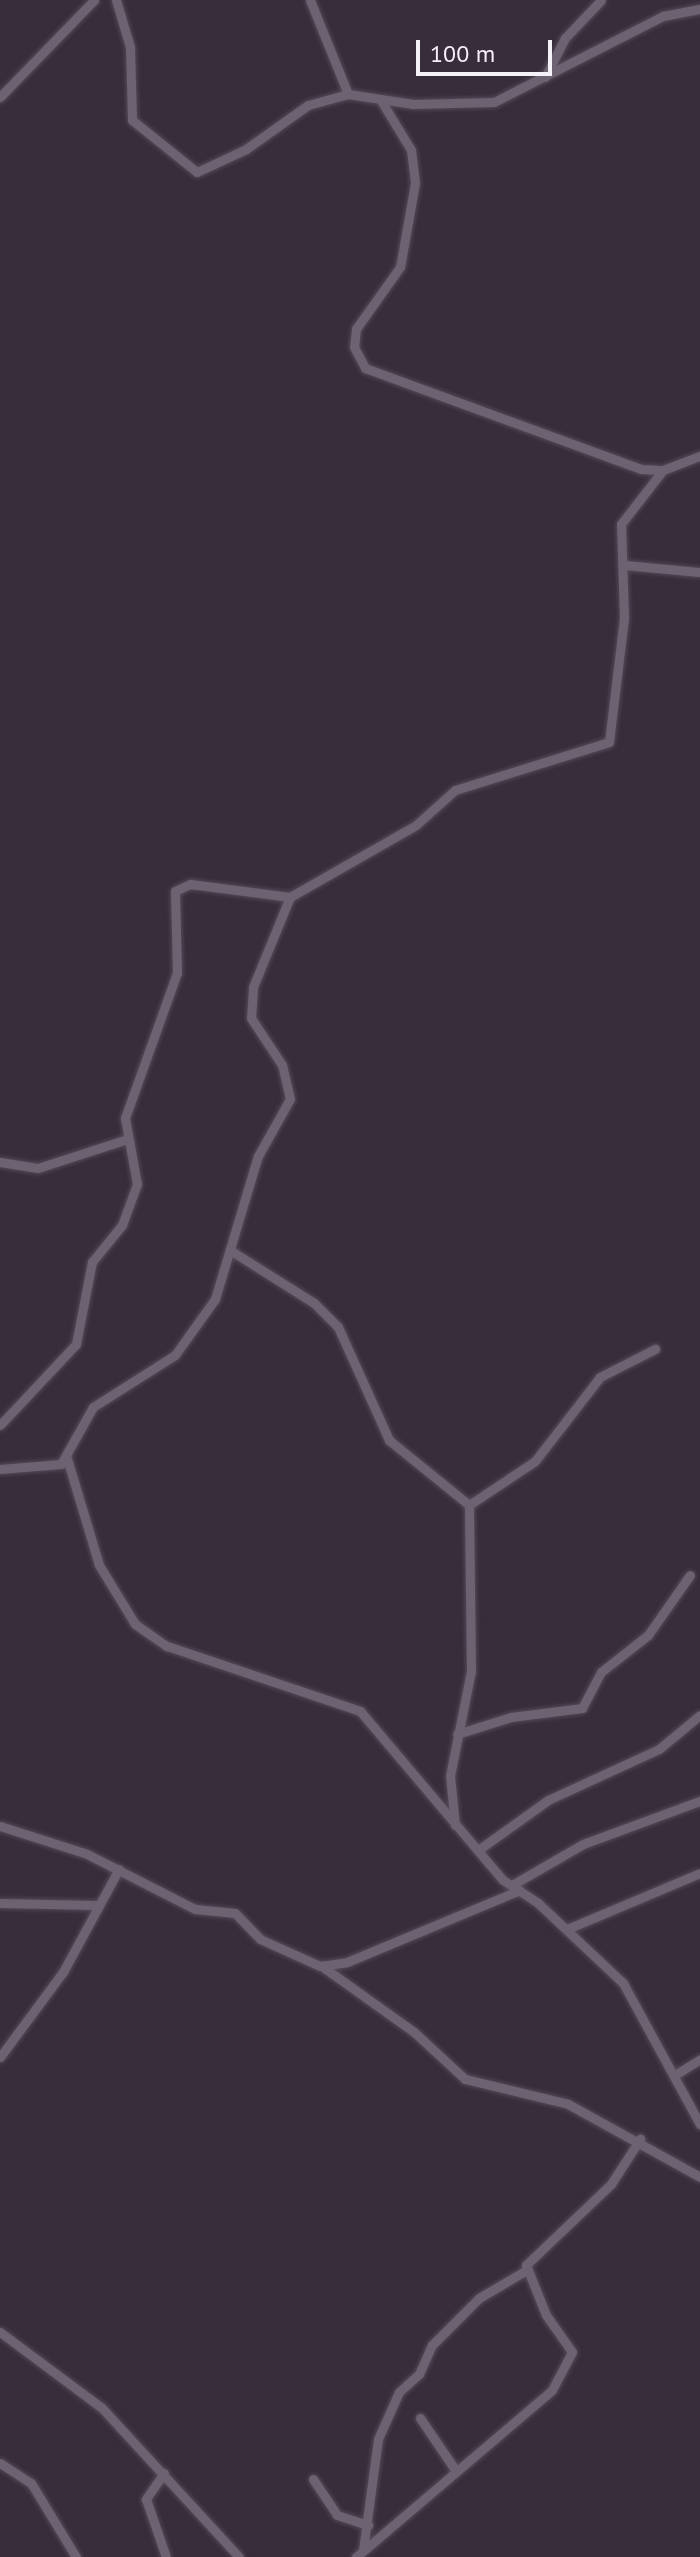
<!DOCTYPE html>
<html>
<head>
<meta charset="utf-8">
<style>
  body { margin:0 }
  #map { position:relative; width:700px; height:2557px; overflow:hidden; background:#372d3b; font-family:"PT Sans",sans-serif }
  div>[style] { position:absolute }
  .roads { filter:drop-shadow(0 0 2px #524a56) drop-shadow(0 0 2px #524a56) }
  .street>* { height:9px; margin:-4.5px; padding:0 4.5px; transform-origin:4.5px; border-radius:4.5px; background:#6c6272 }
  span { translate:-50% -50%; white-space:nowrap; text-align:center; line-height:1.15; -webkit-text-stroke:6px #372d3b; paint-order:stroke }
  .scale { position:absolute; left:416px; top:40px; width:136px; height:36px; box-sizing:border-box; border:4px solid #f6f0f9; border-top:0; padding-left:10px; font-size:24px; line-height:28px; white-space:nowrap; color:#f6f0f9; -webkit-text-stroke:6px #372d3b; paint-order:stroke }
</style>
</head>
<body>
<div id="map">
  <div class="roads">
    <div class="street">
      <div style="left:116px;top:0;width:49px;rotate:73.4deg"></div>
      <div style="left:130px;top:47px;width:73px;rotate:88.4deg"></div>
      <div style="left:132px;top:120px;width:83px;rotate:38.7deg"></div>
      <div style="left:197px;top:172px;width:54px;rotate:-25.1deg"></div>
      <div style="left:246px;top:149px;width:76px;rotate:-35.4deg"></div>
      <div style="left:308px;top:105px;width:41px;rotate:-15.4deg"></div>
      <div style="left:348px;top:94px;width:66px;rotate:8.7deg"></div>
      <div style="left:413px;top:104px;width:81px;rotate:-1.4deg"></div>
      <div style="left:494px;top:102px;width:190px;rotate:-27deg"></div>
      <div style="left:663px;top:16px;width:38px;rotate:-11deg"></div>
      <div style="left:310px;top:0;width:101px;rotate:68deg"></div>
      <div style="left:545px;top:77px;width:44px;rotate:-62.9deg"></div>
      <div style="left:565px;top:38px;width:52px;rotate:-46.5deg"></div>
      <div style="left:0;top:97px;width:135px;rotate:-45.9deg"></div>
      <div style="left:380px;top:99px;width:60px;rotate:58.7deg"></div>
      <div style="left:411px;top:150px;width:33px;rotate:83deg"></div>
      <div style="left:415px;top:183px;width:85px;rotate:100.1deg"></div>
      <div style="left:400px;top:267px;width:76px;rotate:125.4deg"></div>
      <div style="left:356px;top:329px;width:18px;rotate:96deg"></div>
      <div style="left:354px;top:347px;width:24px;rotate:62deg"></div>
      <div style="left:365px;top:368px;width:294px;rotate:20.1deg"></div>
      <div style="left:641px;top:469px;width:22px;rotate:3deg"></div>
      <div style="left:663px;top:470px;width:40px;rotate:-21deg"></div>
      <div style="left:624px;top:565px;width:76px;rotate:5.3deg"></div>
      <div style="left:0;top:1162px;width:38px;rotate:9deg"></div>
      <div style="left:38px;top:1168px;width:94px;rotate:-18deg"></div>
      <div style="left:233px;top:1252px;width:96px;rotate:32.2deg"></div>
      <div style="left:314px;top:1303px;width:34px;rotate:45deg"></div>
      <div style="left:338px;top:1327px;width:124px;rotate:65.7deg"></div>
      <div style="left:389px;top:1440px;width:103px;rotate:39.1deg"></div>
      <div style="left:0;top:1425px;width:111px;rotate:-46.8deg"></div>
      <div style="left:76px;top:1344px;width:84px;rotate:-79deg"></div>
      <div style="left:92px;top:1262px;width:48px;rotate:-51deg"></div>
      <div style="left:122px;top:1225px;width:44px;rotate:-69.9deg"></div>
      <div style="left:137px;top:1184px;width:67px;rotate:-100.3deg"></div>
      <div style="left:125px;top:1118px;width:154px;rotate:-70.3deg"></div>
      <div style="left:177px;top:973px;width:82px;rotate:-91.4deg"></div>
      <div style="left:175px;top:891px;width:17px;rotate:-25deg"></div>
      <div style="left:190px;top:884px;width:101px;rotate:7.4deg"></div>
      <div style="left:290px;top:897px;width:145px;rotate:-29.7deg"></div>
      <div style="left:416px;top:825px;width:52px;rotate:-41.9deg"></div>
      <div style="left:455px;top:790px;width:161px;rotate:-17.3deg"></div>
      <div style="left:609px;top:742px;width:125px;rotate:-83.1deg"></div>
      <div style="left:624px;top:618px;width:94px;rotate:-91.8deg"></div>
      <div style="left:621px;top:524px;width:68px;rotate:-52.1deg"></div>
      <div style="left:66px;top:1455px;width:115px;rotate:73.3deg"></div>
      <div style="left:99px;top:1565px;width:69px;rotate:58.6deg"></div>
      <div style="left:135px;top:1624px;width:39px;rotate:35deg"></div>
      <div style="left:167px;top:1646px;width:204px;rotate:18.6deg"></div>
      <div style="left:360px;top:1711px;width:221px;rotate:49.8deg"></div>
      <div style="left:503px;top:1880px;width:42px;rotate:33.3deg"></div>
      <div style="left:538px;top:1903px;width:117px;rotate:43.3deg"></div>
      <div style="left:623px;top:1983px;width:161px;rotate:61.4deg"></div>
      <div style="left:0;top:1469px;width:61px;rotate:-4.7deg"></div>
      <div style="left:61px;top:1464px;width:65px;rotate:-60.7deg"></div>
      <div style="left:93px;top:1407px;width:97px;rotate:-32.4deg"></div>
      <div style="left:175px;top:1355px;width:69px;rotate:-54.5deg"></div>
      <div style="left:215px;top:1299px;width:149px;rotate:-73.3deg"></div>
      <div style="left:258px;top:1156px;width:65px;rotate:-60.7deg"></div>
      <div style="left:290px;top:1099px;width:35px;rotate:-103deg"></div>
      <div style="left:282px;top:1065px;width:56px;rotate:-123.4deg"></div>
      <div style="left:251px;top:1018px;width:31px;rotate:-86deg"></div>
      <div style="left:253px;top:987px;width:97px;rotate:-67.7deg"></div>
      <div style="left:457px;top:1734px;width:57px;rotate:-17.5deg"></div>
      <div style="left:511px;top:1717px;width:72px;rotate:-7.2deg"></div>
      <div style="left:582px;top:1708px;width:41px;rotate:-62.2deg"></div>
      <div style="left:601px;top:1672px;width:60px;rotate:-38.2deg"></div>
      <div style="left:648px;top:1635px;width:73px;rotate:-55deg"></div>
      <div style="left:455px;top:1825px;width:49px;rotate:-95.8deg"></div>
      <div style="left:450px;top:1776px;width:107px;rotate:-78.7deg"></div>
      <div style="left:471px;top:1671px;width:166px;rotate:-90.7deg"></div>
      <div style="left:469px;top:1505px;width:79px;rotate:-33.7deg"></div>
      <div style="left:535px;top:1461px;width:106px;rotate:-52.3deg"></div>
      <div style="left:600px;top:1377px;width:62px;rotate:-27deg"></div>
      <div style="left:0;top:1826px;width:91px;rotate:17.8deg"></div>
      <div style="left:87px;top:1854px;width:121px;rotate:27deg"></div>
      <div style="left:195px;top:1909px;width:40px;rotate:5.7deg"></div>
      <div style="left:235px;top:1913px;width:36px;rotate:46deg"></div>
      <div style="left:260px;top:1939px;width:66px;rotate:24.2deg"></div>
      <div style="left:320px;top:1966px;width:27px;rotate:-8deg"></div>
      <div style="left:347px;top:1962px;width:187px;rotate:-22.6deg"></div>
      <div style="left:481px;top:1848px;width:82px;rotate:-35.6deg"></div>
      <div style="left:548px;top:1800px;width:122px;rotate:-24.7deg"></div>
      <div style="left:659px;top:1749px;width:53px;rotate:-39.7deg"></div>
      <div style="left:512px;top:1885px;width:82px;rotate:-30deg"></div>
      <div style="left:583px;top:1844px;width:125px;rotate:-20.2deg"></div>
      <div style="left:0;top:1903px;width:95px;rotate:1.2deg"></div>
      <div style="left:567px;top:1929px;width:144px;rotate:-22.8deg"></div>
      <div style="left:323px;top:1967px;width:112px;rotate:35.5deg"></div>
      <div style="left:414px;top:2032px;width:69px;rotate:42.7deg"></div>
      <div style="left:465px;top:2079px;width:106px;rotate:13.6deg"></div>
      <div style="left:568px;top:2104px;width:151px;rotate:28.9deg"></div>
      <div style="left:0;top:2057px;width:106px;rotate:-53.5deg"></div>
      <div style="left:63px;top:1972px;width:117px;rotate:-61.5deg"></div>
      <div style="left:678px;top:2073px;width:26px;rotate:-32deg"></div>
      <div style="left:0;top:2332px;width:127px;rotate:36.7deg"></div>
      <div style="left:102px;top:2408px;width:202px;rotate:47.4deg"></div>
      <div style="left:420px;top:2418px;width:60px;rotate:55.8deg"></div>
      <div style="left:0;top:2463px;width:37px;rotate:33deg"></div>
      <div style="left:31px;top:2483px;width:87px;rotate:58.7deg"></div>
      <div style="left:164px;top:2473px;width:32px;rotate:125deg"></div>
      <div style="left:146px;top:2499px;width:61px;rotate:71deg"></div>
      <div style="left:313px;top:2479px;width:43px;rotate:56.3deg"></div>
      <div style="left:337px;top:2515px;width:33px;rotate:18deg"></div>
      <div style="left:363px;top:2550px;width:112px;rotate:-82.3deg"></div>
      <div style="left:378px;top:2439px;width:51px;rotate:-65.9deg"></div>
      <div style="left:399px;top:2392px;width:27px;rotate:-42deg"></div>
      <div style="left:419px;top:2374px;width:32px;rotate:-66deg"></div>
      <div style="left:432px;top:2345px;width:66px;rotate:-45deg"></div>
      <div style="left:479px;top:2298px;width:53px;rotate:-30.4deg"></div>
      <div style="left:356px;top:2557px;width:257px;rotate:-40.4deg"></div>
      <div style="left:552px;top:2390px;width:43px;rotate:-62.2deg"></div>
      <div style="left:572px;top:2352px;width:45px;rotate:-125.1deg"></div>
      <div style="left:546px;top:2315px;width:54px;rotate:-111.8deg"></div>
      <div style="left:526px;top:2265px;width:117px;rotate:-43.6deg"></div>
      <div style="left:611px;top:2184px;width:54px;rotate:-57.2deg"></div>
    </div>
  </div>
  <div class="scale">100 m</div>
</div>
</body>
</html>
